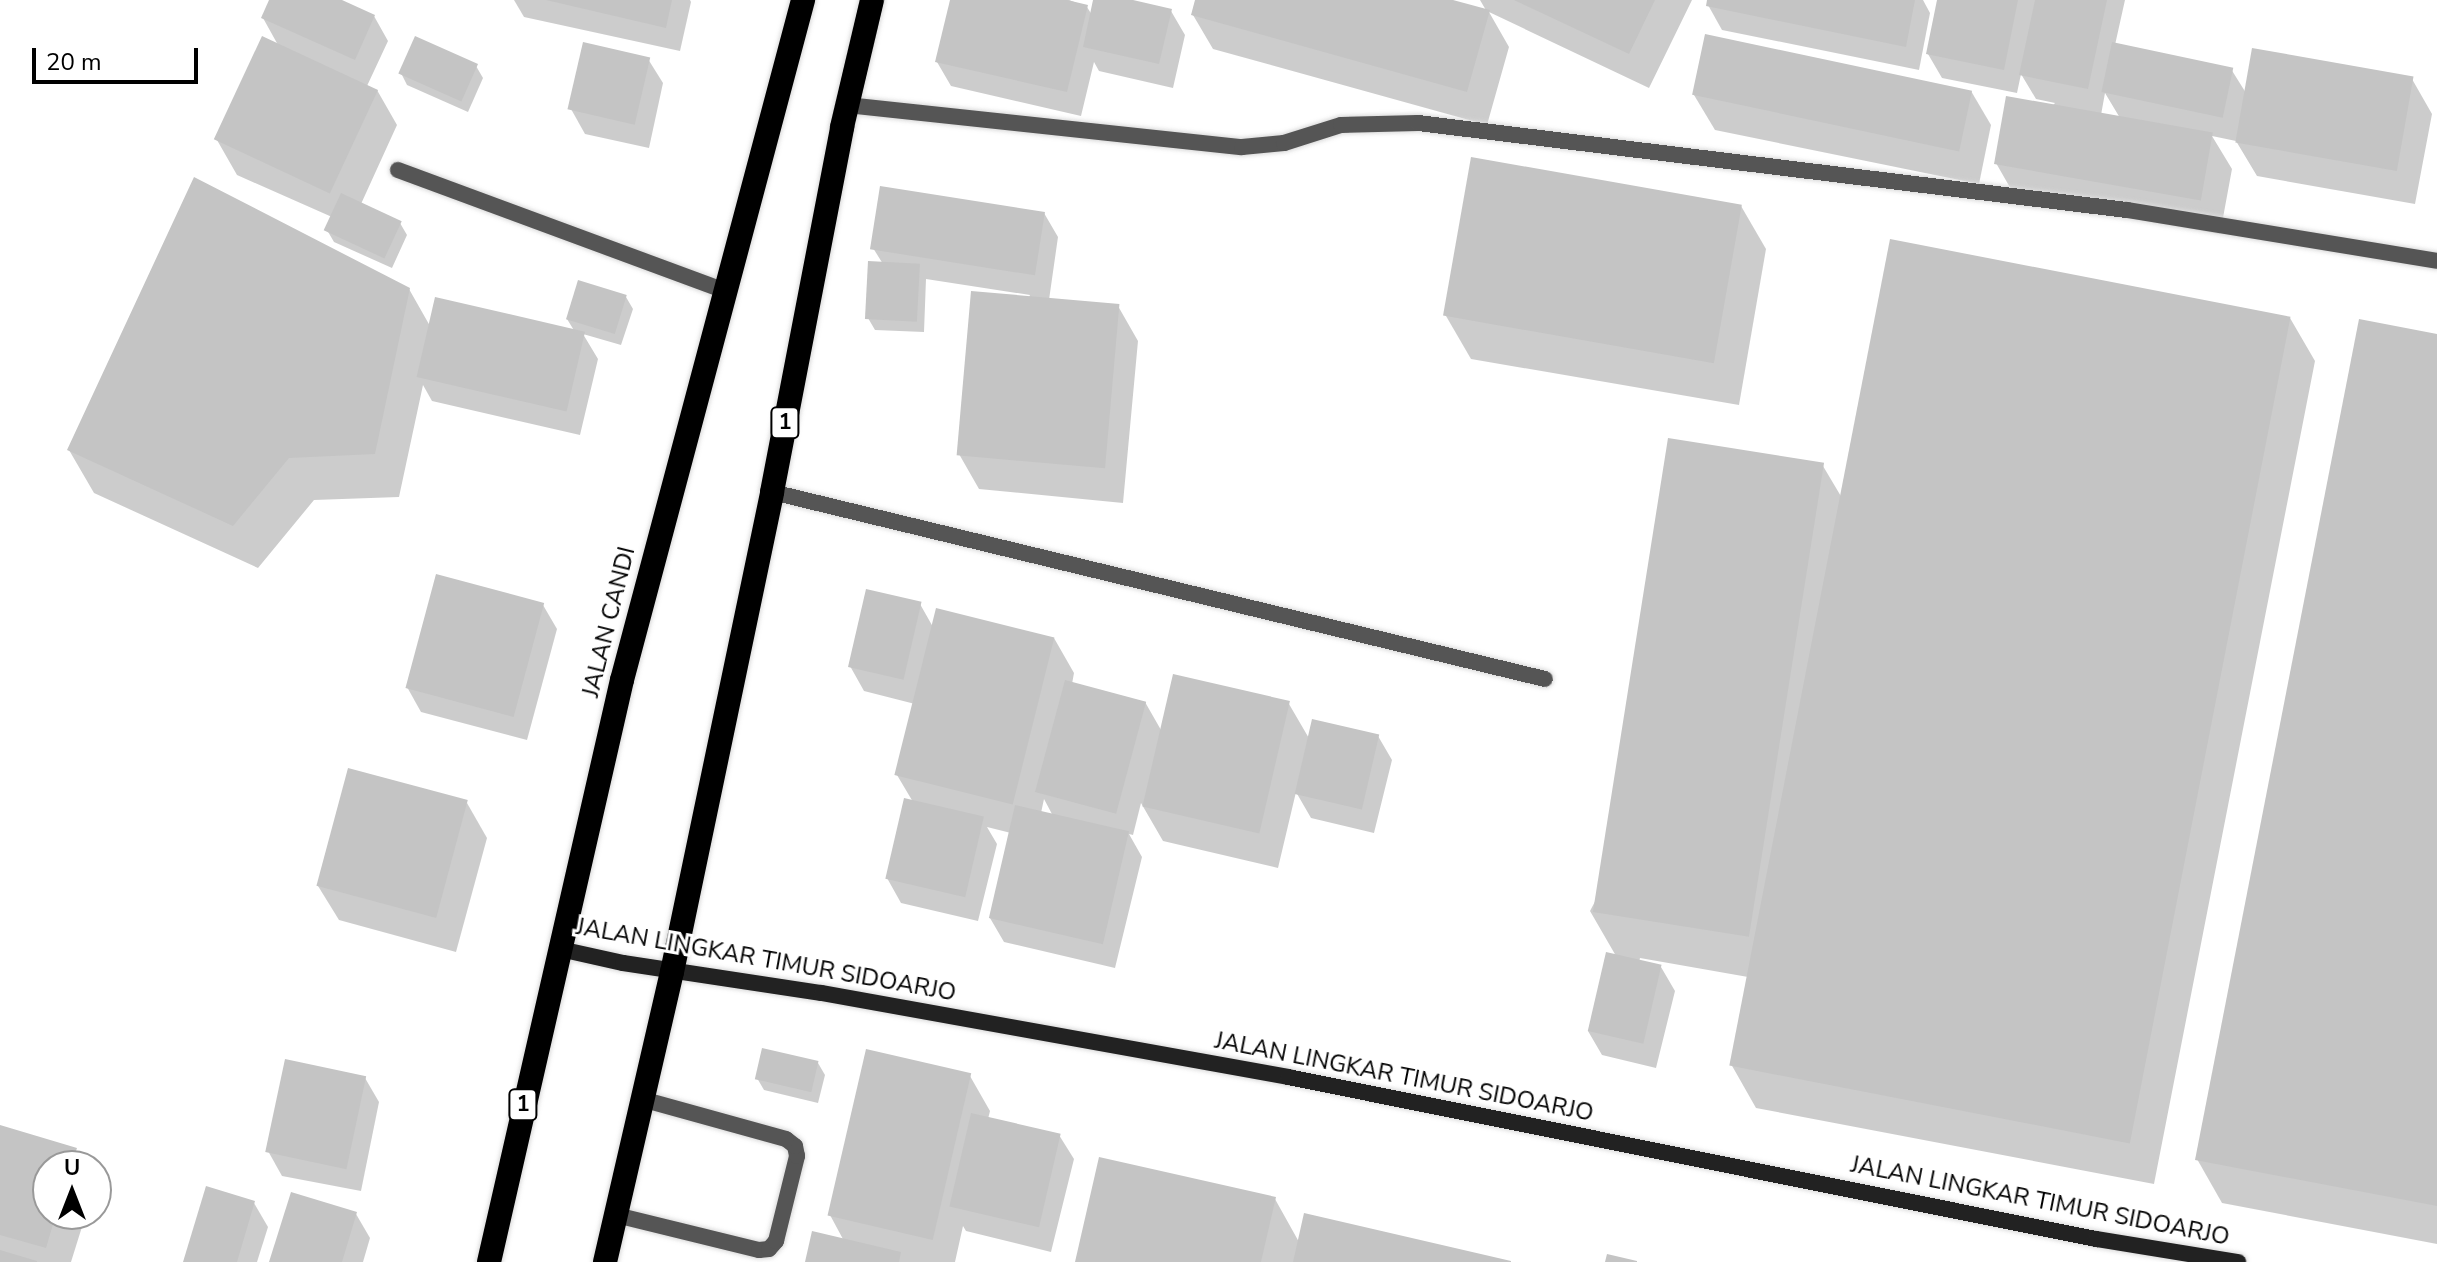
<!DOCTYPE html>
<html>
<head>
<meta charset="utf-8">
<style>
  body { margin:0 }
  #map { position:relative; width:2437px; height:1262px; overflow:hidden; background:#fff; font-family:"Nunito Sans",sans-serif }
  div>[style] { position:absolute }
  .shadow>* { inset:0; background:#0003 }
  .building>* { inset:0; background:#c4c4c4; transform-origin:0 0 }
  .roads { filter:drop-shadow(0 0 2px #dbdbdb) drop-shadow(0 0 2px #dbdbdb) }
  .lane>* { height:16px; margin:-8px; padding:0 8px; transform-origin:8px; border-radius:8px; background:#555 }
  .secondary>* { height:16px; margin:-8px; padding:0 8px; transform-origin:8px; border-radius:8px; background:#222 }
  .highway>* { height:24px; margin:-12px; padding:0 12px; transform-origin:12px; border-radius:12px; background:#000 }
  span { translate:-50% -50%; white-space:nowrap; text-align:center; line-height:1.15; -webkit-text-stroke:6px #fff; paint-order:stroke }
  .shield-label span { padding:2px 6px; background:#fff; border:2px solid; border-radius:6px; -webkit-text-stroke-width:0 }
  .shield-label { font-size:22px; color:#000; font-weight:700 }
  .street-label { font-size:24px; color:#000 }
  .north { position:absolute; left:32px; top:1150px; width:80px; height:80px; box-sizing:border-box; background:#fff; border:2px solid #999; border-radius:50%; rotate:0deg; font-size:22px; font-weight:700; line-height:32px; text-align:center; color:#000 }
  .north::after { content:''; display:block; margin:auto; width:28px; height:36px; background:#000; clip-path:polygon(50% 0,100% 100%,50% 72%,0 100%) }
  .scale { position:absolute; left:32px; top:48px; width:166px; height:36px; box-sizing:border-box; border:4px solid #000; border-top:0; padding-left:10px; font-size:24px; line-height:28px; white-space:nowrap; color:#000; -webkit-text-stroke:6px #fff; paint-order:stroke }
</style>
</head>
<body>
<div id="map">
  <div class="shadow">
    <div style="clip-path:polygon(271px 0,337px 0,374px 16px,388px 41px,367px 86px,377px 90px,397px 125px,361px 204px,400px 223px,407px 235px,392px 268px,334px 242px,327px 230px,332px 217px,237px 175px,217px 140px,278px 45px,263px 18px)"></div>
    <div style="clip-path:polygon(514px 0,690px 0,691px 2px,680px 51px,524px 17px)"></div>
    <div style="clip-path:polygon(952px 0,1069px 0,1087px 7px,1092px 15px,1095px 0,1124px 0,1171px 11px,1185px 35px,1173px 88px,1099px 71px,1094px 62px,1081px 116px,951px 86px,937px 62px)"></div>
    <div style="clip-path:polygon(1197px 0,1446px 0,1487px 12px,1480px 0,1692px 0,1649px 88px,1489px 12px,1509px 47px,1487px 125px,1213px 49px,1193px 15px)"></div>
    <div style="clip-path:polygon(1709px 0,1923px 0,1930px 13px,1919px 70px,1722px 30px,1708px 5px)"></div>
    <div style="clip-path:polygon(evenodd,1939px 0,2125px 0,2115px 45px,2231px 69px,2246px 93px,2412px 79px,2432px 114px,2415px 204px,2257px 176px,2236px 141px,2212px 136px,2232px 169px,2220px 234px,2016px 198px,1996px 163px,2055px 103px,2036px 99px,2021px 74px,2017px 93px,1942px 78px,1928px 54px,1939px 0,2105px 93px,2120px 118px,2101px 115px,2105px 93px)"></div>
    <div style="clip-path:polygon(648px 59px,663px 83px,649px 148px,585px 134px,571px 109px)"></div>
    <div style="clip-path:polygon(476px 66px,483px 78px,468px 112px,407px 85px,401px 73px)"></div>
    <div style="clip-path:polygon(1971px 91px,1991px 125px,1979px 184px,1715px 130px,1694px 95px)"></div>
    <div style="clip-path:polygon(1741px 206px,1766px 249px,1739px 405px,1471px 359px,1446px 316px)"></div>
    <div style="clip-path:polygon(1044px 213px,1058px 237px,1049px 300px,1118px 306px,1138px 341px,1123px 503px,979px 489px,959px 454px,1030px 295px,926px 279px,924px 332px,875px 330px,868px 318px,883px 264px,873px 248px)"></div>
    <div style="clip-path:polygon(409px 289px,430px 326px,575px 332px,567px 319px,626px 297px,633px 309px,621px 345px,583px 334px,598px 359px,580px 435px,432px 401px,423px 385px,399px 497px,314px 500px,258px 568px,94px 493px,69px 450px)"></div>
    <div style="clip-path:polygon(2290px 318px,2315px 361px,2154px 1184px,1756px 1108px,1731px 1064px,1748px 977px,1640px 958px,1639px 962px,1661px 967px,1675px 991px,1656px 1068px,1602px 1055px,1588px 1031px,1616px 956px,1590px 911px,1823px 466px,1842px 498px)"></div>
    <div style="clip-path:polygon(2437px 336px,2437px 1244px,2222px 1203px,2197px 1159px)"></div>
    <div style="clip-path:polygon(evenodd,920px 604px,933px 627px,1054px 638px,1074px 673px,1072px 684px,1145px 702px,1161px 730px,1289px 704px,1310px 740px,1378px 736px,1392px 760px,1374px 833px,1311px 818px,1296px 792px,1278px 868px,1163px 841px,1141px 803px,1133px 835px,1129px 834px,1142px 857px,1115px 968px,1004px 942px,990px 918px,1011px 833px,987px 827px,997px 844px,978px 921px,901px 903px,887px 878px,913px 802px,897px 775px,915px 704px,864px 691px,850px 666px,920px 604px,1044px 799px,1053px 816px,1041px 813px,1044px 799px)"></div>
    <div style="clip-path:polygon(543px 605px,557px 629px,527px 740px,421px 712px,407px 687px)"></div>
    <div style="clip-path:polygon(467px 803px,487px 838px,456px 952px,339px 920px,318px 886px)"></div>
    <div style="clip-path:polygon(818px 1063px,825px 1075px,818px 1103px,764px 1090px,757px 1078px)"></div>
    <div style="clip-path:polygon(970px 1076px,990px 1111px,988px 1119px,1059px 1135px,1074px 1159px,1051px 1252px,966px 1231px,963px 1226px,955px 1262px,807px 1262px,844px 1241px,830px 1215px)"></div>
    <div style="clip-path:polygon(365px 1078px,379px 1102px,361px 1191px,282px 1176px,268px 1151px)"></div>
    <div style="clip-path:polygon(0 1127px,75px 1150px,85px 1166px,48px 1166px,48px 1214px,86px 1214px,71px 1262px,0 1262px)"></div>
    <div style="clip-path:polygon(1275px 1199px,1299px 1242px,1507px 1262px,1077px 1262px)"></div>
    <div style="clip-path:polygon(254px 1203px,268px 1227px,257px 1262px,185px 1262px)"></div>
    <div style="clip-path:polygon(356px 1214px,370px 1238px,363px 1262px,272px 1262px)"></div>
  </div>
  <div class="building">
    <div style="clip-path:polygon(269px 0,342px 0,375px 15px,355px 60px,261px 18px)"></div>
    <div style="clip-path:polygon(546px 0,672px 0,666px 28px)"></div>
    <div style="clip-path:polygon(950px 0,1067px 0,1088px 5px,1067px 92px,935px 62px)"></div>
    <div style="clip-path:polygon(1093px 0,1133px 0,1172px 9px,1159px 64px,1083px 47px)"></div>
    <div style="clip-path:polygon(1195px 0,1453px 0,1490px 10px,1467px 92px,1191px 15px)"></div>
    <div style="clip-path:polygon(1514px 0,1655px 0,1629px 54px)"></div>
    <div style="clip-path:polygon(1707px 0,1915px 0,1906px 47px,1706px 6px)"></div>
    <div style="clip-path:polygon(1937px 0,2018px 0,2004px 70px,1926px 54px)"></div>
    <div style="clip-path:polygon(2035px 0,2107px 0,2088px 89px,2019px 75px)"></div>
    <div style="left:1705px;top:34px;width:273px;height:62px;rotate:12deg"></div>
    <div style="left:262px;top:36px;width:128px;height:114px;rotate:25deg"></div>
    <div style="left:415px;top:36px;width:69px;height:41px;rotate:24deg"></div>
    <div style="left:583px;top:42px;width:69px;height:69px;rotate:13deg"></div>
    <div style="left:2112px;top:42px;width:124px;height:51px;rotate:12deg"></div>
    <div style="left:2252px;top:48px;width:164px;height:96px;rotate:10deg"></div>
    <div style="left:2006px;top:96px;width:210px;height:69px;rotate:10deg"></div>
    <div style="left:1471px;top:157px;width:275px;height:161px;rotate:10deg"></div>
    <div style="clip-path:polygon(194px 177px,410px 288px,375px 454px,289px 458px,233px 526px,67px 450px)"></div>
    <div style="left:880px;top:186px;width:167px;height:64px;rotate:9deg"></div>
    <div style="left:341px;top:193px;width:67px;height:41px;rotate:25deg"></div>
    <div style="left:1890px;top:239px;width:408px;height:842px;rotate:11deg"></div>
    <div style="left:868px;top:261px;width:52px;height:58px;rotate:3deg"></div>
    <div style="left:578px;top:280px;width:51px;height:41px;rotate:17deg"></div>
    <div style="left:971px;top:291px;width:149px;height:165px;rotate:5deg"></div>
    <div style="left:435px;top:297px;width:154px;height:82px;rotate:13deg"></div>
    <div style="clip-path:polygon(2359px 319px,2437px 334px,2437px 1206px,2195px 1160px)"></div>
    <div style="left:1668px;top:438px;width:158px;height:480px;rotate:9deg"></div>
    <div style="left:436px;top:574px;width:112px;height:118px;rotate:15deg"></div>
    <div style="left:866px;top:589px;width:57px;height:80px;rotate:13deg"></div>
    <div style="left:936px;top:608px;width:122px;height:172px;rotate:14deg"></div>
    <div style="left:1173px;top:674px;width:120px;height:136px;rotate:13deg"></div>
    <div style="left:1065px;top:680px;width:84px;height:116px;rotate:15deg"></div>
    <div style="left:1312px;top:719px;width:69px;height:77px;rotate:13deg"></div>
    <div style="left:348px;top:768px;width:124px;height:122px;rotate:15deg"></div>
    <div style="left:904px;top:798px;width:82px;height:83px;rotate:13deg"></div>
    <div style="left:1015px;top:805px;width:117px;height:116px;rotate:13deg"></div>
    <div style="left:1606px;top:952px;width:57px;height:81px;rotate:13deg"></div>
    <div style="left:762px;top:1048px;width:58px;height:32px;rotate:13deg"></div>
    <div style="left:866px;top:1049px;width:108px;height:171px;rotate:13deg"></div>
    <div style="left:285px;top:1059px;width:83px;height:95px;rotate:12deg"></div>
    <div style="left:971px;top:1113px;width:92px;height:96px;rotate:13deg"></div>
    <div style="clip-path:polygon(0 1125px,77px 1148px,71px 1166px,48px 1166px,48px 1214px,56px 1214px,46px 1248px,0 1235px)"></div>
    <div style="clip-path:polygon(1099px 1157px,1276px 1197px,1261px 1262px,1075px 1262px)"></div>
    <div style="clip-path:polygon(206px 1186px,255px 1201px,237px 1262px,183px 1262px)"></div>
    <div style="clip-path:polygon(291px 1192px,357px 1212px,342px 1262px,269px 1262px)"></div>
    <div style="clip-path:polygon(1304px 1213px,1511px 1261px,1511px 1262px,1293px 1262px)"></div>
    <div style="clip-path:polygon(812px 1231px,901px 1252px,899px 1262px,805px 1262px)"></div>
    <div style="clip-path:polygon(0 1250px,37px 1261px,37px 1262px,0 1262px)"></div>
    <div style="clip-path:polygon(1607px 1254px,1637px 1261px,1637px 1262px,1605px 1262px)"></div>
  </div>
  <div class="roads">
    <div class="lane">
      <div style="left:847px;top:105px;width:397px;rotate:6.1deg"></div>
      <div style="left:1242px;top:147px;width:42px;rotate:-5.4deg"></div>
      <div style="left:1284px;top:143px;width:60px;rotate:-17.5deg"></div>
      <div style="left:1341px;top:125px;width:77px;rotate:-1.5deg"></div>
      <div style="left:1418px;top:123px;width:714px;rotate:7deg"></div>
      <div style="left:2127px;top:210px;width:314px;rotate:9.3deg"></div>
      <div style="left:398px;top:170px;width:349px;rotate:20.3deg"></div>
      <div style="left:772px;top:492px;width:795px;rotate:13.6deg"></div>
      <div style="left:616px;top:1215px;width:147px;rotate:13.8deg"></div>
      <div style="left:759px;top:1250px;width:10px;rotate:-6deg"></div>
      <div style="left:769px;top:1249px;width:11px;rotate:-49deg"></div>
      <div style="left:776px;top:1241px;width:88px;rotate:-76.1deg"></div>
      <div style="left:797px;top:1156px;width:10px;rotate:-101deg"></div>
      <div style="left:795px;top:1146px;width:11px;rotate:-142deg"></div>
      <div style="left:786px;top:1139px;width:149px;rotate:-164.5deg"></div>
    </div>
    <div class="secondary">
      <div style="left:560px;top:949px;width:65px;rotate:12.5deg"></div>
      <div style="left:623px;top:963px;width:201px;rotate:8.6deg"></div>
      <div style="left:822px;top:993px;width:474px;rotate:10.2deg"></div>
      <div style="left:1288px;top:1077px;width:824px;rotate:11.34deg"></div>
      <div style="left:2096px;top:1239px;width:144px;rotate:9.2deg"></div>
    </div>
    <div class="highway">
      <div style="left:489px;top:1262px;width:597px;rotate:-77.13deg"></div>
      <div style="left:622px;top:680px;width:704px;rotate:-75.09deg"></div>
      <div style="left:605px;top:1262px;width:298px;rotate:-77deg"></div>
      <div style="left:672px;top:972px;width:490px;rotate:-78.2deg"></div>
      <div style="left:772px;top:492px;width:372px;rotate:-79.1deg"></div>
      <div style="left:842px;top:127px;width:130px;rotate:-76.7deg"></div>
    </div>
  </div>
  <div class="shield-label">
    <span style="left:785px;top:423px">1</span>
    <span style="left:523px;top:1105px">1</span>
  </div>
  <div class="street-label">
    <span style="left:609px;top:622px;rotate:-76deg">JALAN CANDI</span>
    <span style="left:766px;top:960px;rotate:10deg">JALAN LINGKAR TIMUR SIDOARJO</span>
    <span style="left:1404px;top:1077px;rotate:11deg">JALAN LINGKAR TIMUR SIDOARJO</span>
    <span style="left:2040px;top:1201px;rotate:11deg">JALAN LINGKAR TIMUR SIDOARJO</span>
  </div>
  <div class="north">U</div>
  <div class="scale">20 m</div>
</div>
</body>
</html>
